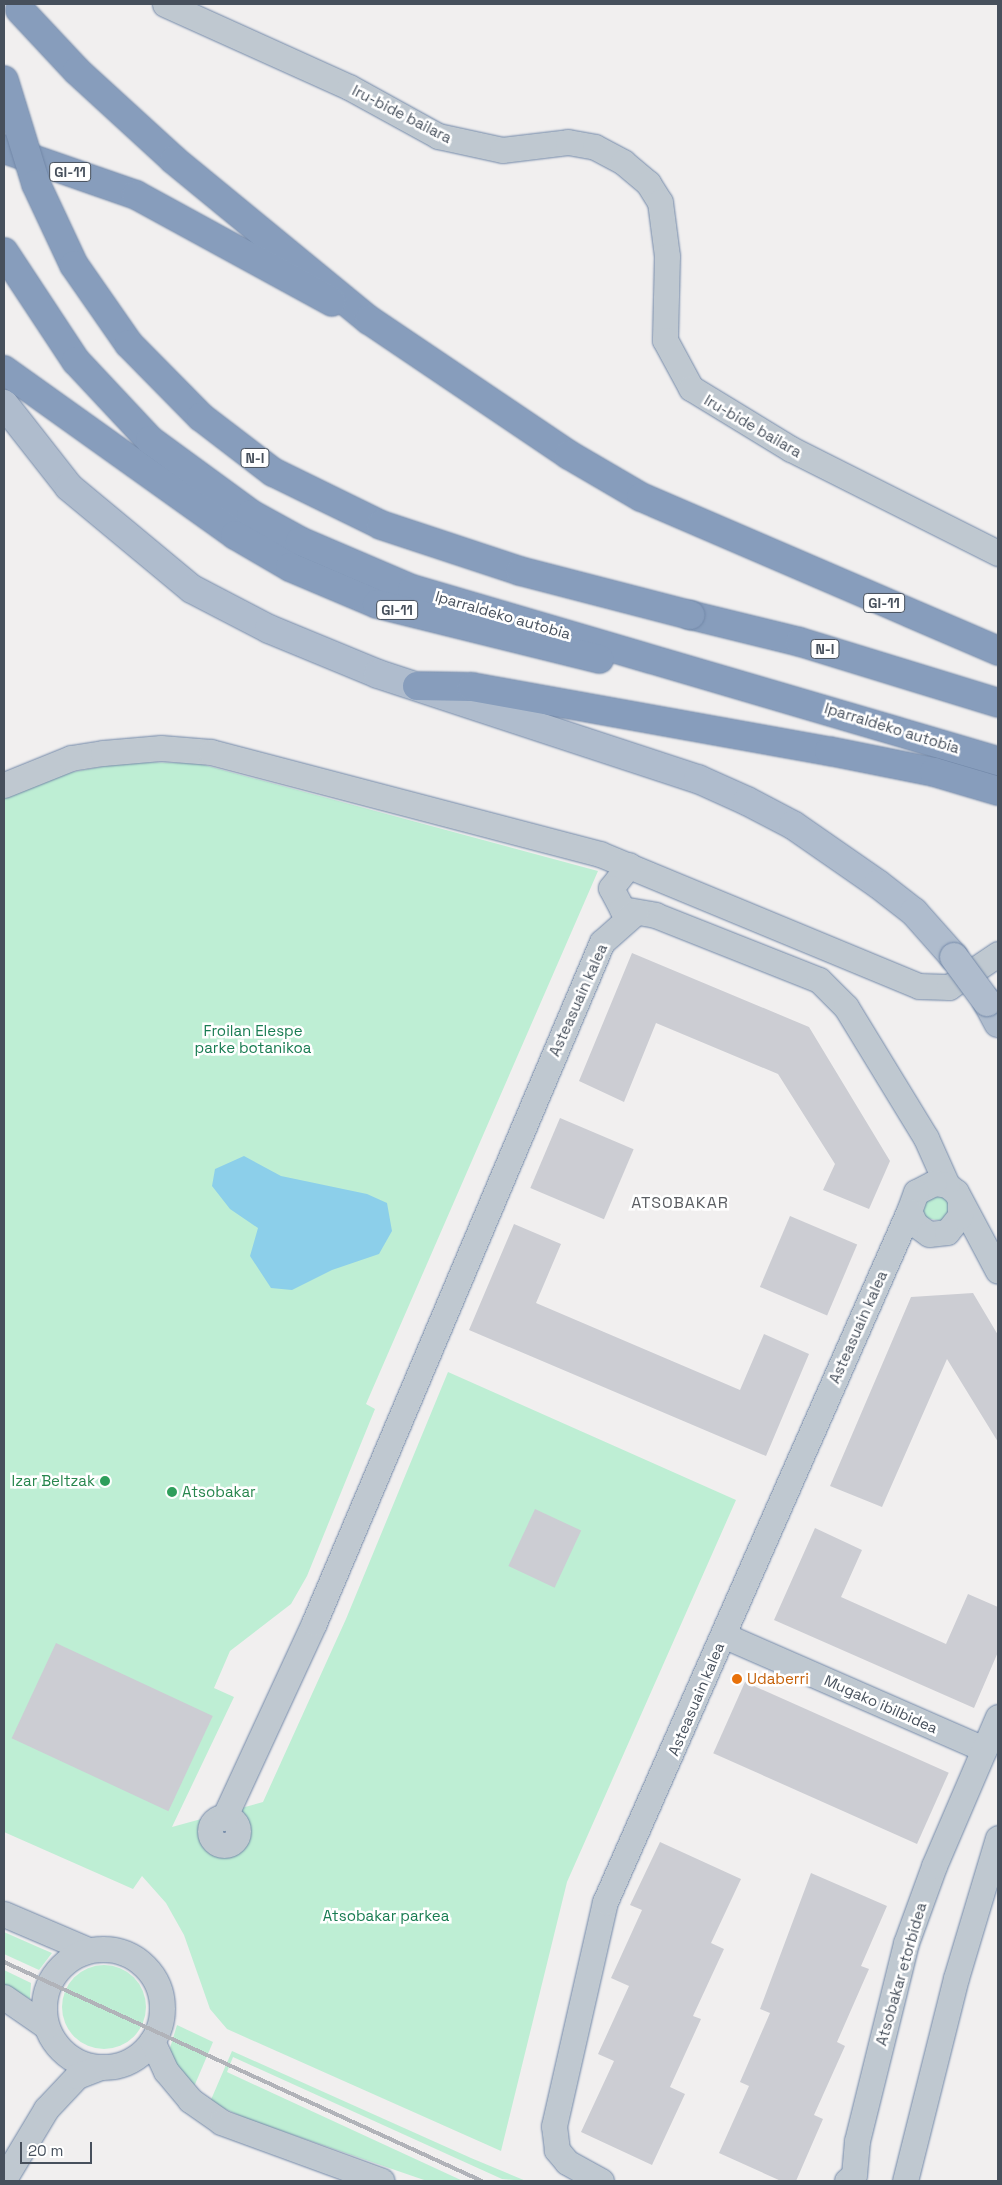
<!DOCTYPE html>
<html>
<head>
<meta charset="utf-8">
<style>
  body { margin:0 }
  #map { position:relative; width:1002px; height:2185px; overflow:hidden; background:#f1efef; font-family:"Space Grotesk",sans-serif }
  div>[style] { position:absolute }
  .green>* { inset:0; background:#beeed4 }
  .round { border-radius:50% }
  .water>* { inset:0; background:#8ccfea }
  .building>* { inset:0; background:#cccdd3; transform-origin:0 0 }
  .roads { filter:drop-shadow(0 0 1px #7288a8) drop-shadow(0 0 1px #7288a8) }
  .minor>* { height:25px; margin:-12.5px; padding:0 12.5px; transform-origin:12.5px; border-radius:12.5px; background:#bfc8d0 }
  .minor>.ring { margin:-12.5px; padding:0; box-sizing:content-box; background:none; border:25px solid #bfc8d0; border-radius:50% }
  .major>* { height:28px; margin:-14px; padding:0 14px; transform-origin:14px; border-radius:14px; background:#afbccd }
  .highway>* { height:28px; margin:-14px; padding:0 14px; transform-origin:14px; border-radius:14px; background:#879dbc }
  .rail>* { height:4px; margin:-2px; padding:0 2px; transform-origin:2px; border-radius:2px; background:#b1b3b9 }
  .bridges { filter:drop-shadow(0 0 1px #7288a8) drop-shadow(0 0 1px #7288a8) }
  .major-bridge>* { height:28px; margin:-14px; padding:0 14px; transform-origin:14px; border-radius:14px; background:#afbccd }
  .highway-bridge>* { height:28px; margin:-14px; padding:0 14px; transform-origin:14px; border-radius:14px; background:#879dbc }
  .dots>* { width:14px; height:14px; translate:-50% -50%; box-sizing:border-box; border:2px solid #fff; border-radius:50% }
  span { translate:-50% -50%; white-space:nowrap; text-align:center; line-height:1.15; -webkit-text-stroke:5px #fff; paint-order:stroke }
  .shield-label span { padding:1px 4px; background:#fff; border:1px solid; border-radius:4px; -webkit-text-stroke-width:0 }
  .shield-label { font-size:14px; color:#47505c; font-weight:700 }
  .street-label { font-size:15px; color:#47505c }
  .park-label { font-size:15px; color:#197c52 }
  .leisure-label { font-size:15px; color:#27864d }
  .right { translate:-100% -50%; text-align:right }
  .left { translate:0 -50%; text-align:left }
  .food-label { font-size:15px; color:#c56008 }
  .neighbourhood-label { font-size:16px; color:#5b5e63; letter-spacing:1px }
  .frame { position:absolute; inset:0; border:5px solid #47505c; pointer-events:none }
  .scale { position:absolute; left:20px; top:2142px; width:72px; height:22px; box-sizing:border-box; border:2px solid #47505c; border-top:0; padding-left:6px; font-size:15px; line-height:18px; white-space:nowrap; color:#47505c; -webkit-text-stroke:4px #fff; paint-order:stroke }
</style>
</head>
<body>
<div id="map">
  <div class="green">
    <div style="clip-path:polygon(127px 762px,197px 763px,598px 871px,366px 1404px,375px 1409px,307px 1576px,291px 1604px,230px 1651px,214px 1688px,234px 1697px,172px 1827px,263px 1802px,346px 1619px,448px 1372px,736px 1500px,567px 1882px,501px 2151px,227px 2029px,210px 2009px,184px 1935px,166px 1903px,142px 1876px,133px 1889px,4px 1832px,4px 799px,67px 773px)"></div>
    <div style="clip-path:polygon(944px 1195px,951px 1208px,943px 1221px,924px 1218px,920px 1204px,926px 1196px)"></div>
    <div style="clip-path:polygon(4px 1932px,38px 1947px,52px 1953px,39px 1970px,4px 1954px)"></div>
    <div class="round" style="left:62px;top:1965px;width:84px;height:84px"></div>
    <div style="clip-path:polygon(4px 1970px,31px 1983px,30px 1999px,4px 1985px)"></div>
    <div style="clip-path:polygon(177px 2025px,213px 2042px,193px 2089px,174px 2063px,170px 2048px)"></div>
    <div style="clip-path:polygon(232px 2051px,471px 2158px,526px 2181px,502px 2179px,233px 2057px,227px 2072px,463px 2181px,427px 2181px,247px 2119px,210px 2102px)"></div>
  </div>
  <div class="water">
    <div style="clip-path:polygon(244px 1156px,281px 1176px,367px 1194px,387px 1203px,392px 1231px,379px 1254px,332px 1270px,292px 1290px,271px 1288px,250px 1256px,258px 1228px,230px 1209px,212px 1186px,215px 1169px)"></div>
  </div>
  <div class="building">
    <div style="clip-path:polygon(632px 953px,809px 1027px,890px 1161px,869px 1209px,823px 1190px,835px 1164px,778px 1074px,656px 1023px,624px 1102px,579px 1081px)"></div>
    <div style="left:560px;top:1118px;width:80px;height:76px;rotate:23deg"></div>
    <div style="left:790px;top:1216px;width:73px;height:77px;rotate:23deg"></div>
    <div style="clip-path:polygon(514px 1224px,561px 1244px,536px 1303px,740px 1390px,764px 1334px,809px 1354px,766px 1456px,469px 1330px)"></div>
    <div style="clip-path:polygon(973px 1293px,998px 1335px,998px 1442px,947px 1359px,882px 1507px,830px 1486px,911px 1297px)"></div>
    <div style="left:535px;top:1509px;width:51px;height:63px;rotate:25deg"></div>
    <div style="clip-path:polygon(815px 1528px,862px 1550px,841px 1597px,946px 1644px,968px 1594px,998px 1607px,998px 1652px,974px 1708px,774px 1620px)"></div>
    <div style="left:56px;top:1643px;width:173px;height:105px;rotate:25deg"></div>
    <div style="left:745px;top:1682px;width:223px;height:78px;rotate:24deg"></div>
    <div style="clip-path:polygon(660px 1842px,741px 1879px,711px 1943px,724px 1949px,693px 2016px,701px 2019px,670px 2087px,685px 2094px,652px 2165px,581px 2132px,614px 2061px,598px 2054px,629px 1986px,611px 1978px,642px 1910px,630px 1905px)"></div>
    <div style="clip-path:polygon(811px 1873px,887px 1906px,861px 1966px,869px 1969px,837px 2042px,845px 2046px,814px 2115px,823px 2119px,796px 2181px,781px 2181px,719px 2153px,749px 2086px,740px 2082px,770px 2013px,760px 2009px)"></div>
  </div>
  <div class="roads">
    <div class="minor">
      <div style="left:165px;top:4px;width:202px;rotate:24.3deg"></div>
      <div style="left:349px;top:87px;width:102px;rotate:28.8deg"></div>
      <div style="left:438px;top:136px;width:66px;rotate:12.3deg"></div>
      <div style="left:502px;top:150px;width:66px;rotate:-6.9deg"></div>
      <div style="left:568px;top:142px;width:27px;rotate:10deg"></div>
      <div style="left:595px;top:147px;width:32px;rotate:28deg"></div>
      <div style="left:623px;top:162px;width:33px;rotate:40deg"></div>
      <div style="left:648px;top:183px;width:22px;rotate:58deg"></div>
      <div style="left:660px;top:202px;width:54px;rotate:82.6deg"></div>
      <div style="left:667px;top:256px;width:84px;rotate:91.4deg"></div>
      <div style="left:665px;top:340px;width:55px;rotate:61.6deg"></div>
      <div style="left:691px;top:388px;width:117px;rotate:31.4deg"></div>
      <div style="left:791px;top:449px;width:232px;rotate:26.7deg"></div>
      <div style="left:4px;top:785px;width:72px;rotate:-21.9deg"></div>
      <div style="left:71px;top:758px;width:32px;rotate:-9deg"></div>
      <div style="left:103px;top:753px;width:58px;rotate:-4.9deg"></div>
      <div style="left:161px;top:748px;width:50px;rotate:4.6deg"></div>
      <div style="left:211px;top:752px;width:402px;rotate:14.7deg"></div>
      <div style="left:600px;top:854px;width:345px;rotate:22.5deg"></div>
      <div style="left:919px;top:986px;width:30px;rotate:2deg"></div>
      <div style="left:949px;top:987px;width:59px;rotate:-34deg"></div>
      <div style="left:629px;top:865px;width:29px;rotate:128deg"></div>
      <div style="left:611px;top:888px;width:24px;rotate:62deg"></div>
      <div style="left:622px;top:909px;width:34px;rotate:10deg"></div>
      <div style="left:655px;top:915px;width:176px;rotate:21.6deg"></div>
      <div style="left:819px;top:980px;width:38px;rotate:45deg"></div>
      <div style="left:846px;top:1007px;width:153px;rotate:58.6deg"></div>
      <div style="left:926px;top:1138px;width:51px;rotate:65.9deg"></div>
      <div style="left:947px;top:1185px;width:11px;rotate:38deg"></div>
      <div style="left:956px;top:1192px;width:89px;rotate:62deg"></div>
      <div style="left:947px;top:1185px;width:13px;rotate:-171deg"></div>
      <div style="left:934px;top:1183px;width:20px;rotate:153deg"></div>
      <div style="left:916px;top:1192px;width:20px;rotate:110deg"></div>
      <div style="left:909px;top:1211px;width:14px;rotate:65deg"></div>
      <div style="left:915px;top:1224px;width:17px;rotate:36deg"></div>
      <div style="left:929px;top:1234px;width:18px;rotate:-6deg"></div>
      <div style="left:947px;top:1232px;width:21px;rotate:-51deg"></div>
      <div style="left:960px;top:1216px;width:14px;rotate:-90deg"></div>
      <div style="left:723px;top:1635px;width:285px;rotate:23.6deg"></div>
      <div class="ring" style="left:210px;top:1817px;width:3px;height:3px"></div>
      <div style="left:224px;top:1818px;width:215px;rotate:-65.2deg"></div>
      <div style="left:314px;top:1623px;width:739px;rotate:-67.08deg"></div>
      <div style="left:602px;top:942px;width:45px;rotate:-41.4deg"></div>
      <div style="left:4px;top:1914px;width:91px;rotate:23.2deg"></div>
      <div class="ring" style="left:44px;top:1949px;width:93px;height:93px"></div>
      <div style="left:4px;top:1997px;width:51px;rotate:34.6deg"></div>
      <div style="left:152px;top:2041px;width:33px;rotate:65deg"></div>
      <div style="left:166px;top:2071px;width:38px;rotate:50deg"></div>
      <div style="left:190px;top:2100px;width:38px;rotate:35deg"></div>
      <div style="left:221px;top:2122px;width:171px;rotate:20.1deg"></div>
      <div style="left:4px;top:2179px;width:82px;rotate:-59deg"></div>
      <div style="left:46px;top:2109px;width:45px;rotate:-46.8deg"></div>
      <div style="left:77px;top:2076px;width:25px;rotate:-21deg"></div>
      <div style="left:601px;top:2181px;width:39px;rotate:-151deg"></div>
      <div style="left:567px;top:2162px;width:16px;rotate:-130deg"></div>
      <div style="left:557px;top:2150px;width:24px;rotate:-97deg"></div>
      <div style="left:554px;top:2126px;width:230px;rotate:-77.2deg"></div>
      <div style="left:605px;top:1902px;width:755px;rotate:-66.25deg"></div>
      <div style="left:847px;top:2181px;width:9px;rotate:-41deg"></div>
      <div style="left:854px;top:2175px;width:34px;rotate:-85deg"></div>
      <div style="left:857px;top:2141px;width:204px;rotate:-76.1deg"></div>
      <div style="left:906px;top:1943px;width:82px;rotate:-70deg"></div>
      <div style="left:934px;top:1866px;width:162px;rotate:-66.8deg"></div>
      <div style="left:905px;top:2181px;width:209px;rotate:-75.9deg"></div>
      <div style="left:956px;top:1978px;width:146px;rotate:-73.3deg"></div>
    </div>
    <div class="major">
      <div style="left:4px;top:404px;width:105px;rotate:51.9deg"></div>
      <div style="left:69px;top:487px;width:160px;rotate:39.7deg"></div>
      <div style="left:192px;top:589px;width:87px;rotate:27.5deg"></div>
      <div style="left:269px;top:629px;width:118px;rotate:22.4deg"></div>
      <div style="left:378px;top:674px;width:337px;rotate:18.2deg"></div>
      <div style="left:698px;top:779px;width:54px;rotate:24.2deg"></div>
      <div style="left:747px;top:801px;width:52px;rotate:27.6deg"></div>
      <div style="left:793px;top:825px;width:103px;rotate:34.8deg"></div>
      <div style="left:878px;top:884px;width:46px;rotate:37.9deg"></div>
      <div style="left:914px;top:912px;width:60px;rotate:48.4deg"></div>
      <div style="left:987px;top:1002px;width:24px;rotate:62deg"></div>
    </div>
    <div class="highway">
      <div style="left:20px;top:10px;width:83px;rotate:46.9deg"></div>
      <div style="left:77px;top:71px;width:132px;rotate:42.5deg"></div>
      <div style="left:174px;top:160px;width:252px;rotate:39.4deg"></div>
      <div style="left:369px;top:320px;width:241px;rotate:34deg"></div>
      <div style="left:569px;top:455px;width:83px;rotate:30.3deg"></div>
      <div style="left:641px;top:497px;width:389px;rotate:23.3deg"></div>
      <div style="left:4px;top:149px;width:140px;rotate:19.2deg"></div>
      <div style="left:136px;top:195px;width:223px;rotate:28.6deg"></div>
      <div style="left:4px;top:252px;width:131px;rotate:56.6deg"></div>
      <div style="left:76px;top:361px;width:108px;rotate:46.9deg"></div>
      <div style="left:150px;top:440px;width:125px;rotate:36.2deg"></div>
      <div style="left:251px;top:514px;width:56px;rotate:28.9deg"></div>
      <div style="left:300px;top:541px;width:122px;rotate:23.2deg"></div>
      <div style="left:412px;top:589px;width:611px;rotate:16.36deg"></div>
      <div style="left:4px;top:370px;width:284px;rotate:35.5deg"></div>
      <div style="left:235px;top:535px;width:64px;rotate:30.2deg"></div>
      <div style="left:290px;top:567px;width:95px;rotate:23deg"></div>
      <div style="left:377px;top:604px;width:229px;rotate:13.9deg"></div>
      <div style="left:690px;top:615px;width:113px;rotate:13.8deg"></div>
      <div style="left:800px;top:642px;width:207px;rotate:17.1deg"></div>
      <div style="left:417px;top:686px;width:55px;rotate:1deg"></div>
      <div style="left:472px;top:687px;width:363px;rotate:10.2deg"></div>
      <div style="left:829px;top:751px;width:107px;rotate:11.3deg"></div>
      <div style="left:934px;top:772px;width:67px;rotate:16.5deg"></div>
    </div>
  </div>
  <div class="rail">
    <div style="left:4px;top:1962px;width:526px;rotate:24.62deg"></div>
  </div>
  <div class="bridges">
    <div class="major-bridge">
      <div style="left:954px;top:957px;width:56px;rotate:53.7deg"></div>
    </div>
    <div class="highway-bridge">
      <div style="left:4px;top:80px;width:109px;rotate:72.9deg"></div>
      <div style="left:36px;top:184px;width:89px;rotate:64.9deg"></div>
      <div style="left:74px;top:265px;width:96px;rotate:55.2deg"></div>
      <div style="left:129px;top:344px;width:103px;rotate:45.4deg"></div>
      <div style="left:201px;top:417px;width:91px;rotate:37.4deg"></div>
      <div style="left:273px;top:472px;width:120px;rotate:26.1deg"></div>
      <div style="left:381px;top:525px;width:146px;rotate:18.3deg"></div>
      <div style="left:520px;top:571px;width:176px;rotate:14.5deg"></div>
    </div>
  </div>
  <div class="dots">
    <div style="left:105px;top:1481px;background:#2e9e5b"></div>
    <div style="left:172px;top:1492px;background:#2e9e5b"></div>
    <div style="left:737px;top:1679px;background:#e8710a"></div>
  </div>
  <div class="shield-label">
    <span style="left:70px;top:172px">GI-11</span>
    <span style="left:255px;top:458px">N-I</span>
    <span style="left:884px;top:603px">GI-11</span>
    <span style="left:397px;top:610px">GI-11</span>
    <span style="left:825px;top:649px">N-I</span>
  </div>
  <div class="street-label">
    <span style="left:402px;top:114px;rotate:27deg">Iru-bide bailara</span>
    <span style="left:753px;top:426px;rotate:30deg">Iru-bide bailara</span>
    <span style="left:503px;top:615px;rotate:16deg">Iparraldeko autobia</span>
    <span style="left:892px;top:728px;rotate:17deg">Iparraldeko autobia</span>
    <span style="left:578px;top:1000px;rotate:-66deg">Asteasuain kalea</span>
    <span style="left:858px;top:1327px;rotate:-66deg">Asteasuain kalea</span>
    <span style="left:696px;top:1699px;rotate:-67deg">Asteasuain kalea</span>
    <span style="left:881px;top:1704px;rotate:24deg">Mugako ibilbidea</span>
    <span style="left:901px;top:1974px;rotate:-74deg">Atsobakar etorbidea</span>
  </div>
  <div class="park-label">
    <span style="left:253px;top:1039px">Froilan Elespe<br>parke botanikoa</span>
    <span style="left:386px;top:1916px">Atsobakar parkea</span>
  </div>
  <div class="leisure-label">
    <span class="right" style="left:95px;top:1481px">Izar Beltzak</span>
    <span class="left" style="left:182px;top:1492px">Atsobakar</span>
  </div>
  <div class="food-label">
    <span class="left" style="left:747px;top:1679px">Udaberri</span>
  </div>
  <div class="neighbourhood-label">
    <span style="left:680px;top:1203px">ATSOBAKAR</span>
  </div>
  <div class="frame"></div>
  <div class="scale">20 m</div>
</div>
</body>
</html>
